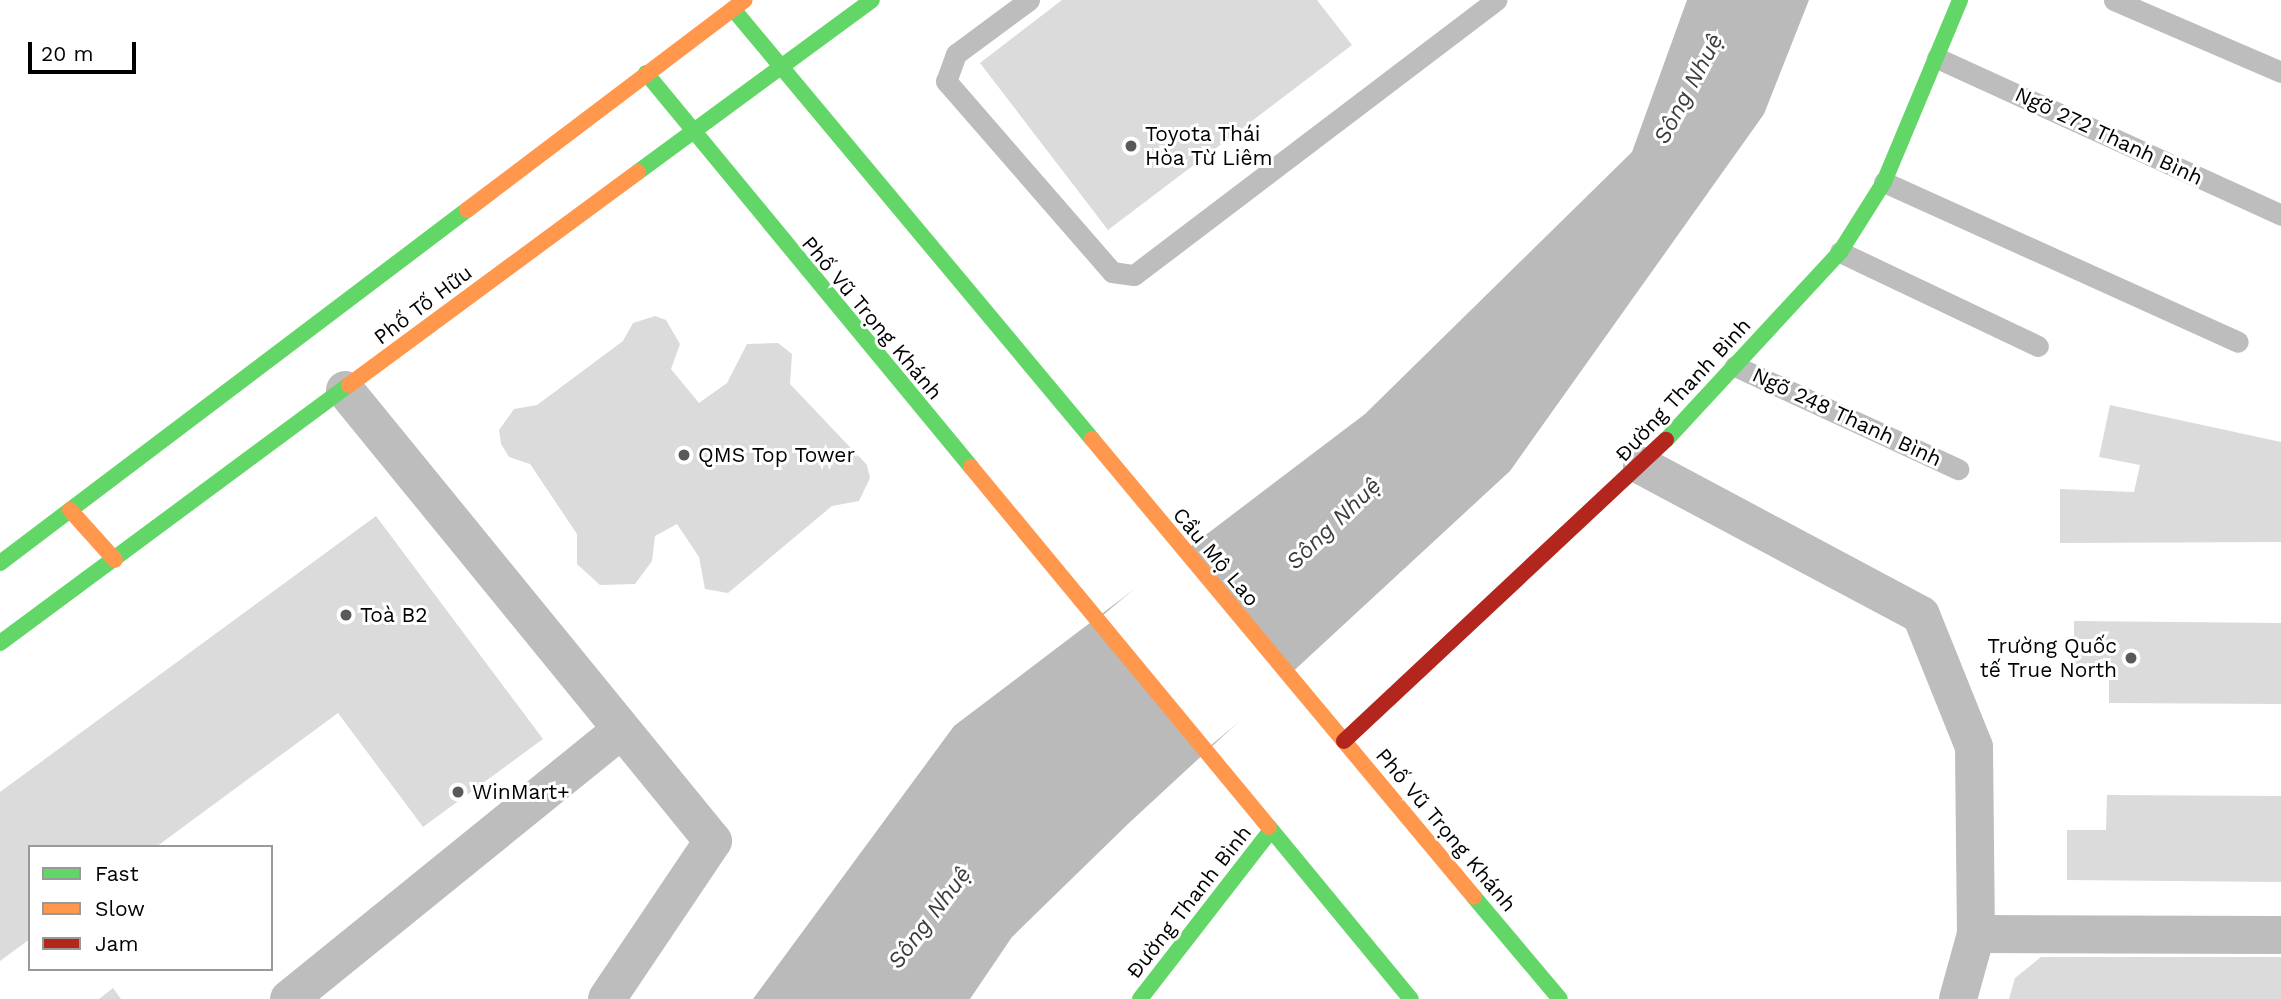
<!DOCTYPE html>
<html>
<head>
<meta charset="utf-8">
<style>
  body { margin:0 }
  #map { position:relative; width:2281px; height:999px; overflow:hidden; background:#fff; font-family:"Work Sans",sans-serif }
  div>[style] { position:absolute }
  .water>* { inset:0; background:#bababa }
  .pier>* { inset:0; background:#fff; transform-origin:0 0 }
  .building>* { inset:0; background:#dbdbdb }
  .lane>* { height:21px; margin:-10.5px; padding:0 10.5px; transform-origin:10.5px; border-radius:10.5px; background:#bdbdbd }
  .street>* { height:38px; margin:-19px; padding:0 19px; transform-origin:19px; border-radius:19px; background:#bdbdbd }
  .fast>* { height:16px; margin:-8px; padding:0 8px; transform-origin:8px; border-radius:8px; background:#63d668 }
  .slow>* { height:16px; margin:-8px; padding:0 8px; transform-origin:8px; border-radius:8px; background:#ff974d }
  .jam>* { height:16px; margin:-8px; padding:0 8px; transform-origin:8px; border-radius:8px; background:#b3261e }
  .dots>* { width:19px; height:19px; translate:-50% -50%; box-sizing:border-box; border:4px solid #fff; border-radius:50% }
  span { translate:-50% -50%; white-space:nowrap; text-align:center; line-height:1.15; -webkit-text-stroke:6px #fff; paint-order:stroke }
  .poi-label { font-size:21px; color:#000 }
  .left { translate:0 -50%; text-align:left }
  .right { translate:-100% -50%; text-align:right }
  .street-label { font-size:21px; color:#000 }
  .water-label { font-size:23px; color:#3d3d3d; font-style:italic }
  .legend { position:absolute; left:28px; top:845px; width:245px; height:126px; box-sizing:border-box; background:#fff; border:2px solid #999; margin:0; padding:9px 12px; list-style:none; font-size:21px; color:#000 }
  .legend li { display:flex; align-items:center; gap:14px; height:35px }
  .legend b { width:35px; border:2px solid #999 }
  .scale { position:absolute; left:28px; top:42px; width:108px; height:32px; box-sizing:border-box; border:4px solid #000; border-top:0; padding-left:9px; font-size:21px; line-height:24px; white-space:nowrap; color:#000; -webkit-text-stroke:5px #fff; paint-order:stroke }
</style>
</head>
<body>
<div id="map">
  <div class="water">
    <div style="clip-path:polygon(1687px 0,1809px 0,1764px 114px,1510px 471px,1129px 823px,1012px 937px,970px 999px,753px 999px,954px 726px,1365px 414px,1632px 152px)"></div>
  </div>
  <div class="pier">
    <div style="left:1182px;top:549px;width:169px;height:111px;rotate:50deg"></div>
  </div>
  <div class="building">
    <div style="clip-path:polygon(1062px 0,1317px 0,1352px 45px,1108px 230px,980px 63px)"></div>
    <div style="clip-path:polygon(655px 316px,666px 320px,680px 344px,671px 369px,699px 403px,727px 383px,747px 344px,778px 343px,792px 354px,790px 384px,867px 465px,870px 478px,859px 501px,832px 506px,728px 593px,705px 589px,699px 557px,677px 524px,655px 536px,652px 561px,635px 584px,600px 585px,577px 564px,577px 534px,530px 464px,509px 457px,501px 444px,499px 430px,514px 409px,537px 405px,623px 341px,633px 323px)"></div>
    <div style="clip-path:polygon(2110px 405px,2281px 442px,2281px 542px,2060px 543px,2060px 489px,2134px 492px,2140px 465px,2099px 457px)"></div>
    <div style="clip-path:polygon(376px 516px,543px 739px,423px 827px,338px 713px,156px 847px,30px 847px,30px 939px,0 961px,0 792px)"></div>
    <div style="clip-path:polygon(2074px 621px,2281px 623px,2281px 704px,2109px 703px,2109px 673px,2074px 673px)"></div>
    <div style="clip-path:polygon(2107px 795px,2281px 796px,2281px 882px,2067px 880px,2067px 830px,2106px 830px)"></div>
    <div style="clip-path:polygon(2041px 957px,2281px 957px,2281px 999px,2009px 999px,2015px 978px)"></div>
    <div style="clip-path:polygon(113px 988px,121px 999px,99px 999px)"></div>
  </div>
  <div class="lane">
    <div style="left:1029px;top:0;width:91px;rotate:143.5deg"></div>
    <div style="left:956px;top:54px;width:29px;rotate:110deg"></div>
    <div style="left:946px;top:81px;width:253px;rotate:49deg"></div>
    <div style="left:1112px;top:272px;width:22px;rotate:8deg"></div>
    <div style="left:1134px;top:275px;width:455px;rotate:-37.2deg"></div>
    <div style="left:2114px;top:0;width:182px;rotate:23.3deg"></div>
    <div style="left:1937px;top:58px;width:378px;rotate:24.5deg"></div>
    <div style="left:1884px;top:182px;width:388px;rotate:24.3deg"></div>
    <div style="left:1840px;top:252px;width:219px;rotate:25.4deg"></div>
    <div style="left:1735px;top:366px;width:246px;rotate:24.8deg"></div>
  </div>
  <div class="street">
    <div style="left:345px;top:390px;width:582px;rotate:50.79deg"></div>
    <div style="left:713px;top:841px;width:190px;rotate:123.9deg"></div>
    <div style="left:1642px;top:466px;width:316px;rotate:28.1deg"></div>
    <div style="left:1921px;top:615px;width:142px;rotate:68.1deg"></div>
    <div style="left:1974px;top:747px;width:187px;rotate:89.4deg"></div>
    <div style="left:1976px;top:934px;width:67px;rotate:105.5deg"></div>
    <div style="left:1976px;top:934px;width:305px;rotate:0.2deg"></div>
    <div style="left:289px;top:999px;width:427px;rotate:-39deg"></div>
  </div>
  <div class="fast">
    <div style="left:733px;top:9px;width:560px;rotate:50.14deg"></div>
    <div style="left:646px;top:73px;width:511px;rotate:50.48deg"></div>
    <div style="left:638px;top:172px;width:290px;rotate:-36.3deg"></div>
    <div style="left:1666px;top:440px;width:256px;rotate:-47.2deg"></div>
    <div style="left:1840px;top:252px;width:83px;rotate:-57.8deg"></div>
    <div style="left:1884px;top:182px;width:197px;rotate:-67.3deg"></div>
    <div style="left:0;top:563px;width:585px;rotate:-37.09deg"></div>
    <div style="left:0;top:643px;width:434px;rotate:-36.5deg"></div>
    <div style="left:1269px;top:827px;width:223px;rotate:50.5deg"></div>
    <div style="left:1474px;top:897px;width:133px;rotate:49.9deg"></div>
    <div style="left:1140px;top:999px;width:214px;rotate:-52.2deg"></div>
  </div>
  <div class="slow">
    <div style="left:467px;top:210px;width:348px;rotate:-37.1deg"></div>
    <div style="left:349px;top:385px;width:359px;rotate:-36.4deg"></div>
    <div style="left:1092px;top:439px;width:596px;rotate:50.17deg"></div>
    <div style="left:971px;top:467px;width:467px;rotate:50.4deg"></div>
    <div style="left:70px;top:510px;width:67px;rotate:48deg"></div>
  </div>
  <div class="jam">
    <div style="left:1344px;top:741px;width:441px;rotate:-43.1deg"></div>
  </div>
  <div class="dots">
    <div style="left:1131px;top:146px;background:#595959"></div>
    <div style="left:684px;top:455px;background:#595959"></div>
    <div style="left:346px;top:615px;background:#595959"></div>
    <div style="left:2131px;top:658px;background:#595959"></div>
    <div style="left:458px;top:792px;background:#595959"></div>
  </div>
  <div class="poi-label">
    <span class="left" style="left:1145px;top:146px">Toyota Thái<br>Hòa Từ Liêm</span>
    <span class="left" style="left:698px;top:455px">QMS Top Tower</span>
    <span class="left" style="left:360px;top:615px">Toà B2</span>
    <span class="right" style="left:2117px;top:658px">Trường Quốc<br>tế True North</span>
    <span class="left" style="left:472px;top:792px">WinMart+</span>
  </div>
  <div class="street-label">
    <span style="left:2109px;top:136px;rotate:25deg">Ngõ 272 Thanh Bình</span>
    <span style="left:423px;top:305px;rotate:-37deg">Phố Tố Hữu</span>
    <span style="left:872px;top:318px;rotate:50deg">Phố Vũ Trọng Khánh</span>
    <span style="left:1683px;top:390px;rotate:-47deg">Đường Thanh Bình</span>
    <span style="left:1847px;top:417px;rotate:25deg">Ngõ 248 Thanh Bình</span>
    <span style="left:1216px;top:557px;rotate:50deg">Cầu Mộ Lao</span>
    <span style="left:1446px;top:830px;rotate:50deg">Phố Vũ Trọng Khánh</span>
    <span style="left:1189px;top:902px;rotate:-52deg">Đường Thanh Bình</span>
  </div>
  <div class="water-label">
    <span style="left:1689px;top:89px;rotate:-62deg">Sông Nhuệ</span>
    <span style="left:1334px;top:524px;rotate:-44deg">Sông Nhuệ</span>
    <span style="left:930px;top:918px;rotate:-53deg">Sông Nhuệ</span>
  </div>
  <ul class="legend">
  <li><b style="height:9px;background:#63d668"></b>Fast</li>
  <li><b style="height:9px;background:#ff974d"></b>Slow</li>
  <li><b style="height:9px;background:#b3261e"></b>Jam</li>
  </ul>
  <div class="scale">20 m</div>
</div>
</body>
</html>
